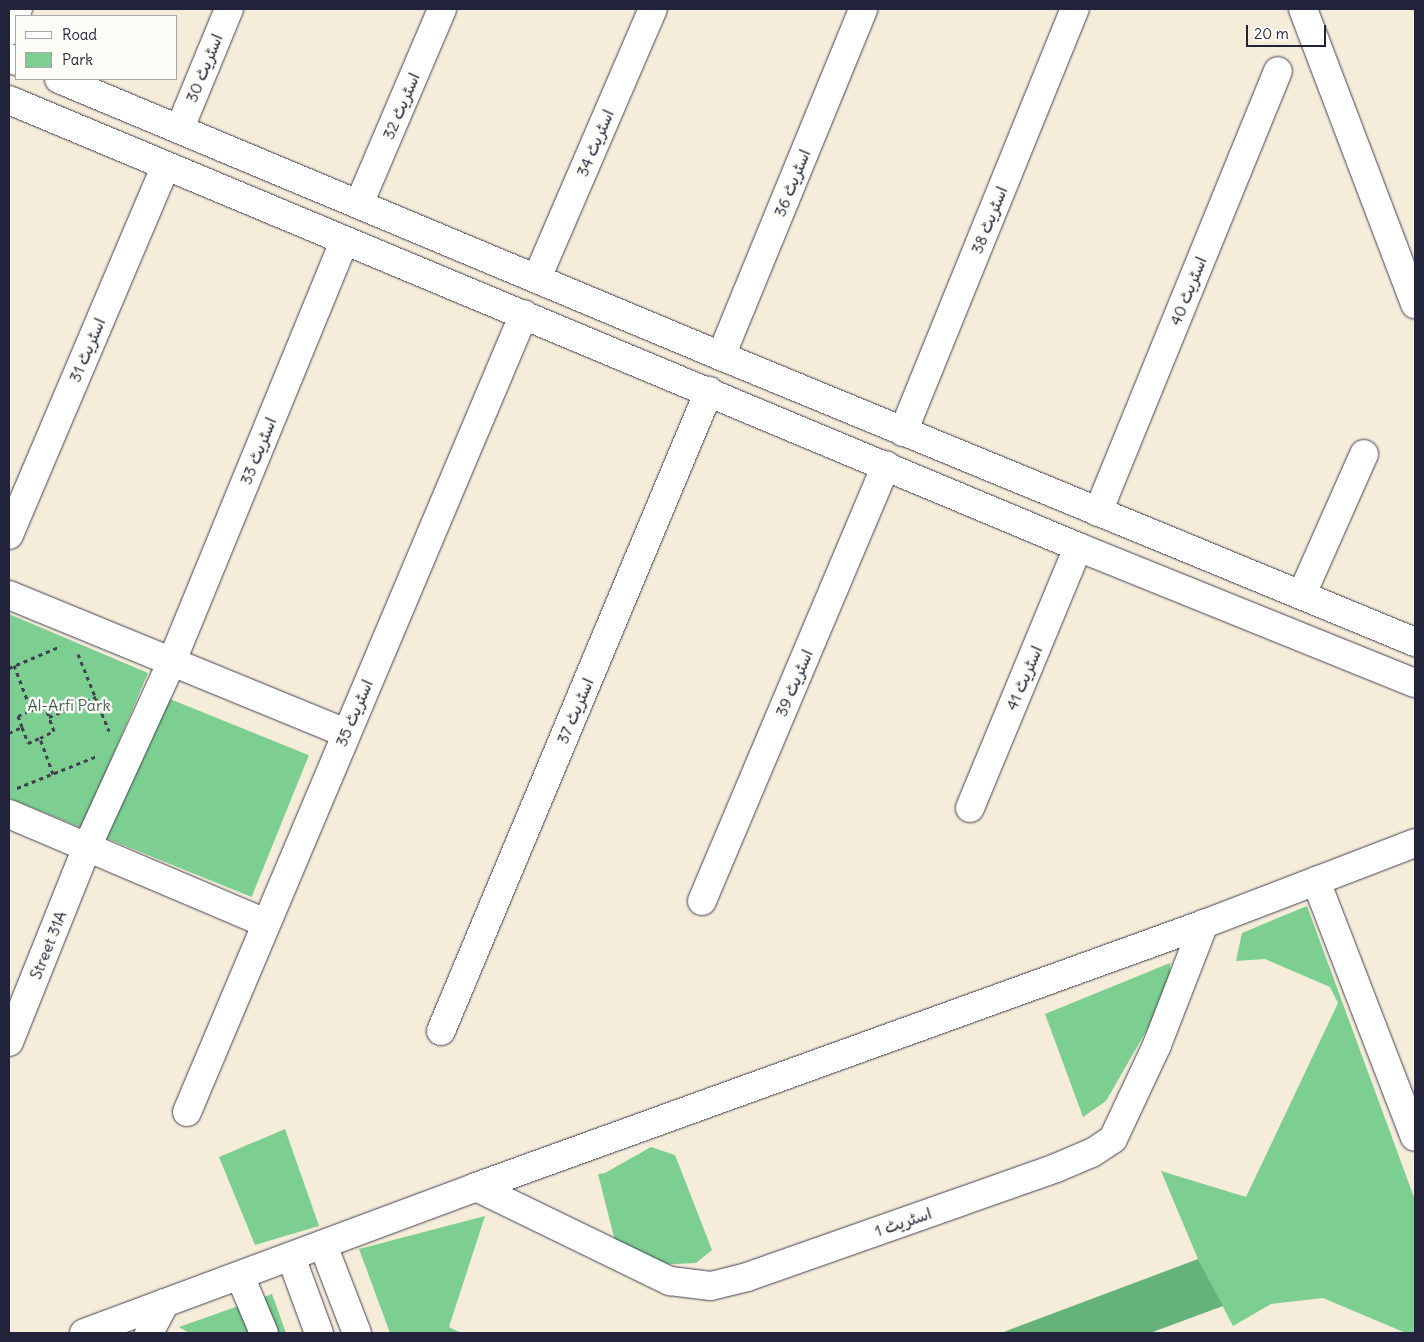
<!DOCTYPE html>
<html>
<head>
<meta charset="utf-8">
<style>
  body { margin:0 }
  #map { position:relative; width:1424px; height:1342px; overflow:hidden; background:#f6ecda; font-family:Delius,"Playpen Sans Arabic",sans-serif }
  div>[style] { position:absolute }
  .green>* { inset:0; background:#7ccf90; transform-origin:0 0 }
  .forest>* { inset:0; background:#65b27a }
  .path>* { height:3px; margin-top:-1.5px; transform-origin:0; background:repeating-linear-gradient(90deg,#424053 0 4px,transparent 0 8px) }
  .roads { filter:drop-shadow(0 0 1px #424053) drop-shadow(0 0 1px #424053) }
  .minor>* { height:28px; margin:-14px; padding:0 14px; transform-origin:14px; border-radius:14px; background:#fff }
  .tertiary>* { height:28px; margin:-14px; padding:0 14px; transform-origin:14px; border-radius:14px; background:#fff }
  span { translate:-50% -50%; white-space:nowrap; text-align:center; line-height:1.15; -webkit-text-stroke:5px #fdfcf7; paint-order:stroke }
  .street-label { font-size:16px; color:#22223b }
  .park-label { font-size:16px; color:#425f59 }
  .frame { position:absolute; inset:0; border:10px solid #22223b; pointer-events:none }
  .legend { position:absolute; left:15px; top:15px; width:162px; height:65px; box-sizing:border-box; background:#fdfcf7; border:1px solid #a5a5ac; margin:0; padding:6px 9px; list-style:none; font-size:15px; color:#22223b }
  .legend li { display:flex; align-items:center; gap:10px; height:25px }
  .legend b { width:25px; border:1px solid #a5a5ac }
  .scale { position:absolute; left:1246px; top:25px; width:80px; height:22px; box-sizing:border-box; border:2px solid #22223b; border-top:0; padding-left:6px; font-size:15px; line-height:18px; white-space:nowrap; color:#22223b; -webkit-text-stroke:4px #fdfcf7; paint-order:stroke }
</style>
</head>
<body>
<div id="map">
  <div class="green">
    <div style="clip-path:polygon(9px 614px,148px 673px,82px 828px,9px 798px)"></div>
    <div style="left:155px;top:693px;width:166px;height:153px;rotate:22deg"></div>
    <div style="clip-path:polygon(1307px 906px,1415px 1200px,1415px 1333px,1406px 1333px,1323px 1298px,1271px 1304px,1233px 1326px,1198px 1259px,1161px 1171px,1246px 1197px,1338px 1003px,1330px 987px,1265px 959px,1236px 961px,1242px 933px)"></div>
    <div style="clip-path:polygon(1170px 963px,1171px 988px,1106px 1101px,1083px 1117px,1045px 1014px)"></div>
    <div style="clip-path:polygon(285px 1129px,319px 1226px,255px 1245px,219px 1157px)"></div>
    <div style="clip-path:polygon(651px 1147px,675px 1155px,712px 1250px,696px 1263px,654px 1265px,615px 1241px,598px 1174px,605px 1173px)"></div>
    <div style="clip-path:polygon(485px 1216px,449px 1327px,461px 1333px,390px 1333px,359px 1249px)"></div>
    <div style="clip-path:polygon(272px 1294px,286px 1333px,189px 1333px,179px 1327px)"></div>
  </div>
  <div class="forest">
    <div style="clip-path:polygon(1198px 1259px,1223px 1306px,1150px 1333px,1001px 1333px)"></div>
  </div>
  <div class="path">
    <div style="left:78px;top:654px;width:83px;rotate:68.1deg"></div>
    <div style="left:14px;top:665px;width:48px;rotate:69.3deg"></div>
    <div style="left:31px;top:710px;width:15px;rotate:-23deg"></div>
    <div style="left:45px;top:704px;width:14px;rotate:73deg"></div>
    <div style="left:9px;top:668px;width:56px;rotate:-22.9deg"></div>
    <div style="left:22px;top:727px;width:17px;rotate:69deg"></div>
    <div style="left:28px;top:743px;width:13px;rotate:-23deg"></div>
    <div style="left:9px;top:733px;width:14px;rotate:-25deg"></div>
    <div style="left:22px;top:727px;width:12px;rotate:-110deg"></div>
    <div style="left:18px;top:716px;width:14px;rotate:-25deg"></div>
    <div style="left:53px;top:774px;width:38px;rotate:-110deg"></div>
    <div style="left:40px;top:738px;width:16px;rotate:-27deg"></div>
    <div style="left:54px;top:731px;width:15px;rotate:-110deg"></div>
    <div style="left:49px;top:717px;width:51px;rotate:-23.1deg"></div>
    <div style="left:17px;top:788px;width:86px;rotate:-21.8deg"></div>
  </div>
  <div class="roads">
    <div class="minor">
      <div style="left:1303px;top:9px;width:316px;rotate:69.2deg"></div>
      <div style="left:9px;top:31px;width:24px;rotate:-68deg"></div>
      <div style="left:180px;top:128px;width:129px;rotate:-67.6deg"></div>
      <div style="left:359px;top:204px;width:212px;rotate:-66.9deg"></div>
      <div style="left:537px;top:278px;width:293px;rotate:-66.7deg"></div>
      <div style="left:721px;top:356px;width:375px;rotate:-67.7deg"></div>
      <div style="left:903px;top:432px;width:457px;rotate:-67.9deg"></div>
      <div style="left:1098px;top:512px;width:476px;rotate:-67.8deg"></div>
      <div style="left:9px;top:535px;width:401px;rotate:-67deg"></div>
      <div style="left:1302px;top:594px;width:153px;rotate:-66.1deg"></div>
      <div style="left:9px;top:595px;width:363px;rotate:22.3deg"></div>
      <div style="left:970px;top:808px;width:282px;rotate:-67.5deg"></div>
      <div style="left:9px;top:814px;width:279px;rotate:23deg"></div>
      <div style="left:1316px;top:881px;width:274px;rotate:68.9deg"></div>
      <div style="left:702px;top:901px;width:473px;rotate:-67.1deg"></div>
      <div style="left:441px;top:1031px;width:694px;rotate:-67.28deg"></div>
      <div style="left:9px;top:1042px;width:210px;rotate:-68.2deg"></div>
      <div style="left:87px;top:847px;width:205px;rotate:-65.4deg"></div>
      <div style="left:172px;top:661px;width:454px;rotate:-67.7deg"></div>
      <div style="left:187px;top:1112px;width:866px;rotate:-67.11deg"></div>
      <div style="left:476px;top:1187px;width:216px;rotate:25.9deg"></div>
      <div style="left:670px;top:1281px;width:41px;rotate:7deg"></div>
      <div style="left:711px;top:1286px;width:37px;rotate:-14deg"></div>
      <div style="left:747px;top:1277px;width:328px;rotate:-19.4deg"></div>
      <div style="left:1056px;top:1168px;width:39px;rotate:-23deg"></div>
      <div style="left:1092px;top:1153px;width:25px;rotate:-34deg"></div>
      <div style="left:1113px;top:1139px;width:104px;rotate:-64.9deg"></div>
      <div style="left:1157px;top:1045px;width:130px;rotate:-68.8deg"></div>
      <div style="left:323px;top:1245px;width:94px;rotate:68.9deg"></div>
      <div style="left:291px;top:1257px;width:81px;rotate:69.8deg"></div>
      <div style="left:240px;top:1276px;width:62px;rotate:67.2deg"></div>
      <div style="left:84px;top:1333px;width:418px;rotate:-20.4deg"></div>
      <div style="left:476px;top:1187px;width:774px;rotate:-19.86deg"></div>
      <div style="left:1204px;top:924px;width:226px;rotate:-21deg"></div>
      <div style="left:149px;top:1333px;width:34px;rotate:-62deg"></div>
    </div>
    <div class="tertiary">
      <div style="left:9px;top:58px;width:8px;rotate:23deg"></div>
      <div style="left:59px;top:79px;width:718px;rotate:22.71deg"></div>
      <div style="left:721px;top:356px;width:751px;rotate:22.4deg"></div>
      <div style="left:9px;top:100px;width:1159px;rotate:22.69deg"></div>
      <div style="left:1078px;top:547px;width:363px;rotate:22deg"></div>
    </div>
  </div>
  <div class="street-label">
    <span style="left:204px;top:68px;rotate:-68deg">اسٹریٹ 30</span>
    <span style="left:401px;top:106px;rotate:-67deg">اسٹریٹ 32</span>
    <span style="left:595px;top:143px;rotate:-67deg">اسٹریٹ 34</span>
    <span style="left:792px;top:183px;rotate:-68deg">اسٹریٹ 36</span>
    <span style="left:989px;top:220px;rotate:-68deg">اسٹریٹ 38</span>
    <span style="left:1188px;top:291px;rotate:-68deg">اسٹریٹ 40</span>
    <span style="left:87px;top:350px;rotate:-67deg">اسٹریٹ 31</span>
    <span style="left:258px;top:451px;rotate:-68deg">اسٹریٹ 33</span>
    <span style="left:1024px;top:678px;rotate:-67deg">اسٹریٹ 41</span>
    <span style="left:794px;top:683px;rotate:-67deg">اسٹریٹ 39</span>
    <span style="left:575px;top:711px;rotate:-67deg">اسٹریٹ 37</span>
    <span style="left:354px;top:713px;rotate:-67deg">اسٹریٹ 35</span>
    <span style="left:48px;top:945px;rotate:-68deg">Street 31A</span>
    <span style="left:903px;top:1222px;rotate:-19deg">اسٹریٹ 1</span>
  </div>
  <div class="park-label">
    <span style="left:69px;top:705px">Al-Arfi Park</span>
  </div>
  <div class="frame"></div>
  <ul class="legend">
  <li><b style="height:6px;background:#fff"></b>Road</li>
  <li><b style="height:14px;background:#7ccf90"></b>Park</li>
  </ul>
  <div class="scale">20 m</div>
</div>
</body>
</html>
